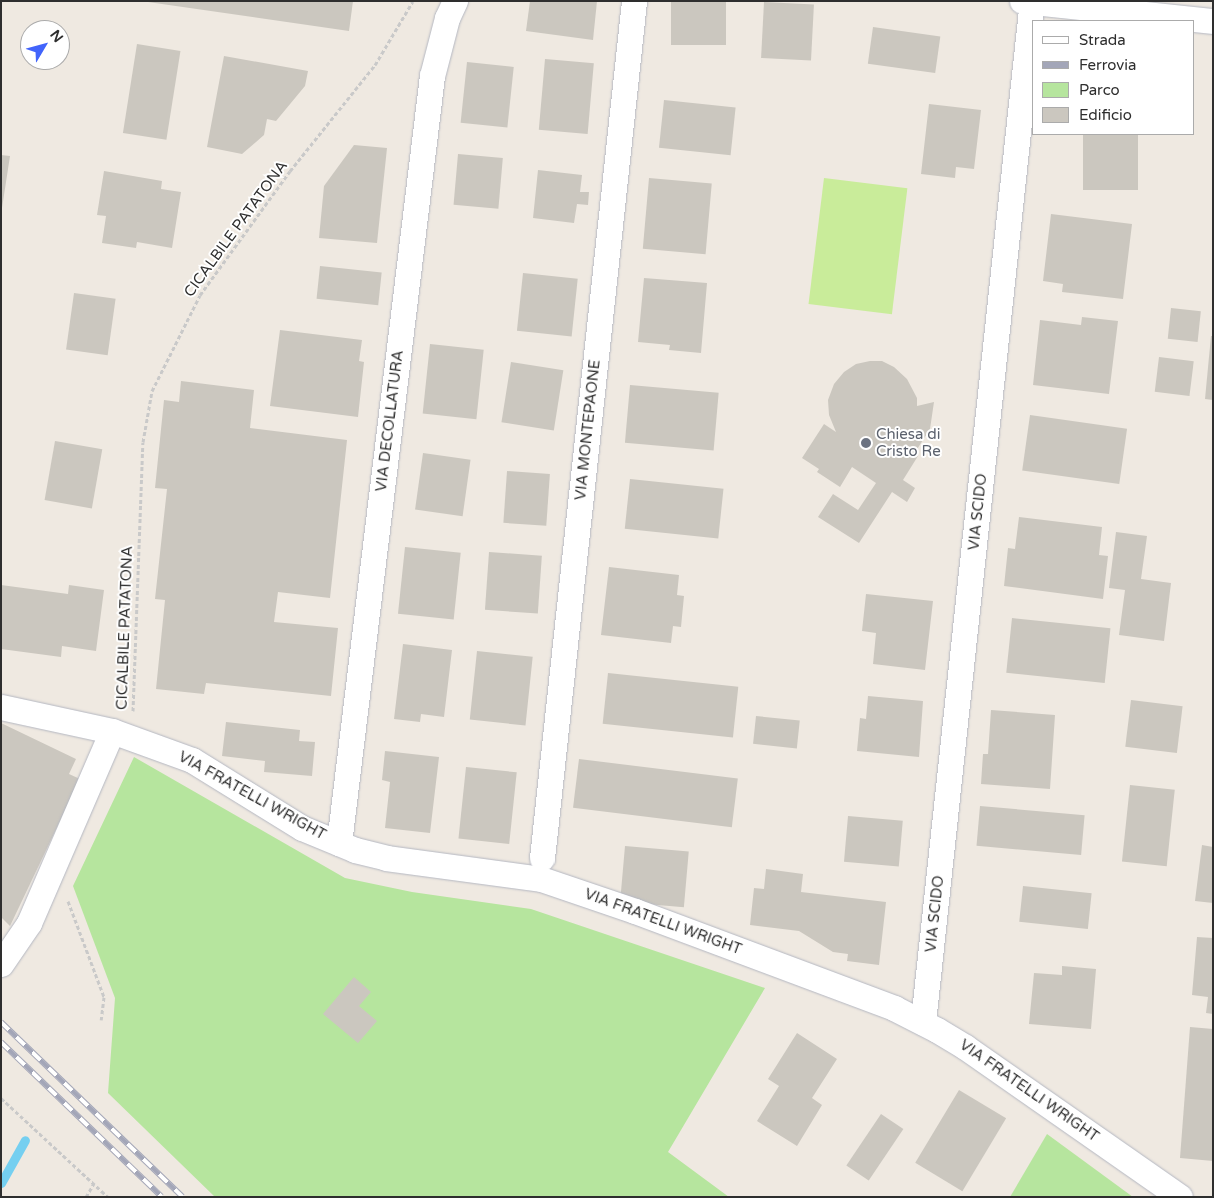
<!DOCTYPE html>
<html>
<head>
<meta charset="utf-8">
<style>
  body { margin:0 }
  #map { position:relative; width:1214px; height:1198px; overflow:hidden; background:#efe9e1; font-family:"Varela Round",sans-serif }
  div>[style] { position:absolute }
  .green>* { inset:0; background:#b6e59e }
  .pitch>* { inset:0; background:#c9ec9a; transform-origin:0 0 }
  .stream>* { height:9px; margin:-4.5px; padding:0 4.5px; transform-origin:4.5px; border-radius:4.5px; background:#75cff0 }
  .building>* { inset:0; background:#cbc7bf; transform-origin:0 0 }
  .path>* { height:3px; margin-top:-1.5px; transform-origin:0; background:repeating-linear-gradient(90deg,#c9c9c9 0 4px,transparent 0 6.5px) }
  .roads { filter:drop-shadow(0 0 1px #b4b7c1) drop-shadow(0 0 1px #b4b7c1) }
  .street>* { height:25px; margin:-12.5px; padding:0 12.5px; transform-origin:12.5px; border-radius:12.5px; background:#fff }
  .rail>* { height:5.5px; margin-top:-2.75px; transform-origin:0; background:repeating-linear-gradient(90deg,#fff 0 11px,#a3a6b8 0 22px); box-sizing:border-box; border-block:1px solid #a3a6b8 }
  .dots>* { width:14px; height:14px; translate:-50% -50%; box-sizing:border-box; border:2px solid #fff; border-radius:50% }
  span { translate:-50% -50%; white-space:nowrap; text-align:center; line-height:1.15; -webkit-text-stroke:4px #fff; paint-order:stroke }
  .street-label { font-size:15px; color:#2e2e2e }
  .worship-label { font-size:15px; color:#5b616d }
  .left { translate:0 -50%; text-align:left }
  .frame { position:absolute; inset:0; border:2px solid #2e2e2e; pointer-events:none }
  .legend { position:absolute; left:1032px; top:20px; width:162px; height:115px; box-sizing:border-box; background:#fff; border:1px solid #ababab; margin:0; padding:6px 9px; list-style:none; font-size:15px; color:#2e2e2e }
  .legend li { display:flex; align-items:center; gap:10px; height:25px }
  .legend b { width:25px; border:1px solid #ababab }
  .north { position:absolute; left:20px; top:20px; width:50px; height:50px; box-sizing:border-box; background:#fff; border:1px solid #ababab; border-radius:50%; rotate:53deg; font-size:14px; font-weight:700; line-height:20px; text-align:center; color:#2e2e2e }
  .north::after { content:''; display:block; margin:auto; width:18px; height:22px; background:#4264fb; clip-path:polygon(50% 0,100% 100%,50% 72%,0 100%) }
</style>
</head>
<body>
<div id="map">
  <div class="green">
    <div style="clip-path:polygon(134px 757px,345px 878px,412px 892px,531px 909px,765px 988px,668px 1152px,729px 1197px,215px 1197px,108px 1093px,115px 998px,73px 886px)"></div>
    <div style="clip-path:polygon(1047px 1134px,1133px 1197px,1010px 1197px)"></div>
  </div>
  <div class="pitch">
    <div style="left:824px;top:178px;width:84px;height:127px;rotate:7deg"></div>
  </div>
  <div class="stream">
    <div style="left:1px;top:1183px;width:49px;rotate:-60.8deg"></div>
  </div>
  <div class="building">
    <div style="clip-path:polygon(141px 1px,353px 1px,349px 31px)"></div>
    <div style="clip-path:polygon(530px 1px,597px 1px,593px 40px,526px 31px)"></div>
    <div style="left:671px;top:1px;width:55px;height:44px"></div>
    <div style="left:764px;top:2px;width:50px;height:56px;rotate:3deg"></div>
    <div style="left:873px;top:27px;width:68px;height:37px;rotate:8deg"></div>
    <div style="left:137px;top:44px;width:44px;height:90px;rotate:9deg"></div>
    <div style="clip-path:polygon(224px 56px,308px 71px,305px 86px,276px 121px,267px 119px,264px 135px,242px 154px,207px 147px)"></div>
    <div style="left:545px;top:59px;width:49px;height:71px;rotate:5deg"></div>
    <div style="left:467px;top:62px;width:47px;height:61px;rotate:6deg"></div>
    <div style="left:664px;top:100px;width:72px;height:48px;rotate:6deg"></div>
    <div style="clip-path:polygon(929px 104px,981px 110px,974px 169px,956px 167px,955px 178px,921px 174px)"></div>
    <div style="left:1083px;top:134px;width:55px;height:56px"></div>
    <div style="clip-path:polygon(354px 145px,387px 148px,377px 243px,319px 238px,324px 186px)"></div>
    <div style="left:458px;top:154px;width:45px;height:51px;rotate:5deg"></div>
    <div style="clip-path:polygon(1px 155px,10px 156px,2px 208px,1px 208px)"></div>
    <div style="clip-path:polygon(538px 170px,582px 175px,580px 192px,589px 192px,588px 205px,577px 204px,574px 223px,533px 218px)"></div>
    <div style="clip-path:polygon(104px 171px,162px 181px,161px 189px,181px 192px,172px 248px,137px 242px,136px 248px,102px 243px,106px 216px,97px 215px)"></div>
    <div style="left:649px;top:178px;width:63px;height:71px;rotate:5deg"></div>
    <div style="clip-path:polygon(1051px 214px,1132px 224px,1123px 299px,1062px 292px,1063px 284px,1043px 281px)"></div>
    <div style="left:320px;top:266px;width:62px;height:33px;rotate:6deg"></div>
    <div style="left:523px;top:273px;width:55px;height:58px;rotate:6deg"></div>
    <div style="clip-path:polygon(644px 278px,707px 283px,701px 353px,669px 350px,670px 345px,638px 342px)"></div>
    <div style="left:74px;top:293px;width:42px;height:57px;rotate:8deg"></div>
    <div style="left:1171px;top:308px;width:30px;height:31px;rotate:6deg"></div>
    <div style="clip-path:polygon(1082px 317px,1118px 321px,1109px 394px,1033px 385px,1040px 320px,1081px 325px)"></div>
    <div style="clip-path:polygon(280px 330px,362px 340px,359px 361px,364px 362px,358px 417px,270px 406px)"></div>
    <div style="clip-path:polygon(1211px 336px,1213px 336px,1213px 400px,1205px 399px)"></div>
    <div style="left:430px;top:344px;width:54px;height:70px;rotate:6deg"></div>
    <div style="left:1159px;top:357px;width:35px;height:35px;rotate:7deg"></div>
    <div style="clip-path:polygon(870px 361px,882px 361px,894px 367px,907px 379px,917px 398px,917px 406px,934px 402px,930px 429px,914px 454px,918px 456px,903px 480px,915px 488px,907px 502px,892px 492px,859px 543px,818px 517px,833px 494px,858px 510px,876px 483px,852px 467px,840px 487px,817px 472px,819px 469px,802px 458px,824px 424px,836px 432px,829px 415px,828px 400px,834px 384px,844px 372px,856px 364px)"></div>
    <div style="left:511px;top:362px;width:53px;height:61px;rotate:9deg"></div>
    <div style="clip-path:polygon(181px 381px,254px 390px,250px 428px,347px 440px,330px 598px,278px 592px,274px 622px,338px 628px,331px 696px,206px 683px,204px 694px,156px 689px,165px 600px,155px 599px,167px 489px,155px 488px,164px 400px,179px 402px)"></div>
    <div style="left:630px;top:385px;width:89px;height:58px;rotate:5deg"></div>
    <div style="left:1030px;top:415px;width:98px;height:56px;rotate:8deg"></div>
    <div style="left:55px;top:441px;width:48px;height:60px;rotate:10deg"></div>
    <div style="left:423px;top:453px;width:48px;height:57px;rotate:8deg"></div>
    <div style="left:507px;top:471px;width:43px;height:52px;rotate:4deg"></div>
    <div style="left:630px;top:479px;width:94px;height:50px;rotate:6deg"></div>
    <div style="clip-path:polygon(1019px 517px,1102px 527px,1099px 555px,1108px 556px,1103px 599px,1004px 586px,1008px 548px,1015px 549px)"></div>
    <div style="clip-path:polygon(1116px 532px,1147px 536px,1141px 579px,1171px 583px,1164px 641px,1119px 635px,1125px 590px,1109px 588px)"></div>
    <div style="left:405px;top:547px;width:56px;height:67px;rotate:6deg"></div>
    <div style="left:489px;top:552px;width:53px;height:58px;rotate:4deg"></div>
    <div style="clip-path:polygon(609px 567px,679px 575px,677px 595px,684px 596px,681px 627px,673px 626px,671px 643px,601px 635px)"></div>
    <div style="clip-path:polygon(1px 585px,68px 594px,69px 585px,104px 590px,96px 651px,62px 646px,61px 657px,1px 649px)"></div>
    <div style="clip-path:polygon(866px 594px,933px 601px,925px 670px,873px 664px,876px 633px,862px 631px)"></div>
    <div style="left:1012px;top:618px;width:99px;height:55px;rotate:6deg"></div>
    <div style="clip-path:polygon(403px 644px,452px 650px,444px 717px,421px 714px,420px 722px,394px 719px)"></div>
    <div style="left:477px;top:651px;width:56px;height:69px;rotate:6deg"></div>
    <div style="left:608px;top:673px;width:131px;height:51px;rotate:6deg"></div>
    <div style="clip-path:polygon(868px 696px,923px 701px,919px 757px,857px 751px,860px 718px,866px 719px)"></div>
    <div style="left:1131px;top:700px;width:52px;height:47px;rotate:7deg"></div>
    <div style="clip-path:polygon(991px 710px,1055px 715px,1050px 789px,981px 784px,983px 754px,988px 754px)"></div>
    <div style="left:756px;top:716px;width:44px;height:28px;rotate:6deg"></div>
    <div style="clip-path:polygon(226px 722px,300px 730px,299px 741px,315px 742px,312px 776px,264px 772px,265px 761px,222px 756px)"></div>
    <div style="clip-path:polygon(1px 723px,76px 759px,69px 774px,80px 779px,10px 926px,1px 917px)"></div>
    <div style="clip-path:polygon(385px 751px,439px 757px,430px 833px,385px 828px,390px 782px,382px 780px)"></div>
    <div style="left:579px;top:759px;width:160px;height:49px;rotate:7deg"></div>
    <div style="left:466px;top:767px;width:51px;height:72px;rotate:6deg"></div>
    <div style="left:1130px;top:785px;width:45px;height:77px;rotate:6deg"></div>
    <div style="left:980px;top:806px;width:105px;height:40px;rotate:5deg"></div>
    <div style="left:848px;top:816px;width:55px;height:46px;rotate:5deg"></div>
    <div style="clip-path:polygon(1202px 845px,1213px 847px,1213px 903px,1195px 901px)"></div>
    <div style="left:625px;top:846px;width:64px;height:56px;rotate:5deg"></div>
    <div style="clip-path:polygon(766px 869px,803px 874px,801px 892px,886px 902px,879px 965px,847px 961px,848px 954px,833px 952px,799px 931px,750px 925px,754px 888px,764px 889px)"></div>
    <div style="left:1023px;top:886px;width:69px;height:36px;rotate:6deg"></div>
    <div style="clip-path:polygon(1197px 937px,1213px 938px,1213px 1014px,1206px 1013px,1208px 997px,1192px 995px)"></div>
    <div style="clip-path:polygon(1062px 966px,1096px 969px,1091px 1029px,1029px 1024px,1034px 973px,1062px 975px)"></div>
    <div style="clip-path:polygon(354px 977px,371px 992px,359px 1006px,377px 1021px,358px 1043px,323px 1014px)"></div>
    <div style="clip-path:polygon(1190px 1027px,1213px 1029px,1213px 1161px,1180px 1158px)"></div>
    <div style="clip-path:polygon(797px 1033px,837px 1059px,812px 1098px,822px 1105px,797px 1146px,757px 1121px,779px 1086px,768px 1079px)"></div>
    <div style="left:959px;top:1090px;width:55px;height:85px;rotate:31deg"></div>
    <div style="left:881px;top:1114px;width:27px;height:62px;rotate:34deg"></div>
  </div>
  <div class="path">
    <div style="left:133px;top:711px;width:269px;rotate:-87.9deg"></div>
    <div style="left:143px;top:442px;width:52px;rotate:-80deg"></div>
    <div style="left:152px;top:391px;width:107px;rotate:-63.4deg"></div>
    <div style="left:200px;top:295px;width:153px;rotate:-54deg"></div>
    <div style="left:290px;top:171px;width:136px;rotate:-51.3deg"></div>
    <div style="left:375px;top:65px;width:74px;rotate:-59.3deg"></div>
    <div style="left:68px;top:901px;width:103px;rotate:69.4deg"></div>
    <div style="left:104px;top:997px;width:23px;rotate:97deg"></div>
    <div style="left:1px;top:1098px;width:146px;rotate:42.8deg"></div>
    <div style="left:86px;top:1197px;width:16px;rotate:-60deg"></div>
  </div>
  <div class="roads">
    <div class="street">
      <div style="left:1022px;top:1px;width:192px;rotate:6deg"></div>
      <div style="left:1px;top:707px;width:114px;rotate:12.2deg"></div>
      <div style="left:339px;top:843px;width:773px;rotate:-83.09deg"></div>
      <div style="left:432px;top:76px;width:60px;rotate:-75.5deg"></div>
      <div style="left:447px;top:18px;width:19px;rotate:-65deg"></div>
      <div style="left:542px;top:858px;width:862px;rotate:-83.87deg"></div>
      <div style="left:1px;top:964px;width:50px;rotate:-55.7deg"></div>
      <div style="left:29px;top:923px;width:209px;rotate:-66.6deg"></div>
      <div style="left:112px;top:731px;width:85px;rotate:19.9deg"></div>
      <div style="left:192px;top:760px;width:129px;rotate:31.7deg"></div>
      <div style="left:302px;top:828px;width:57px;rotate:22.5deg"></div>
      <div style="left:355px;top:850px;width:32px;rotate:14deg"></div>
      <div style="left:386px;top:858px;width:156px;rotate:7.7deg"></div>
      <div style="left:541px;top:879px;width:99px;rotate:18.8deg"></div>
      <div style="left:635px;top:911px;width:277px;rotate:20.5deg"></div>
      <div style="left:894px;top:1008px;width:48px;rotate:27.1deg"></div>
      <div style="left:937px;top:1030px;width:33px;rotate:31deg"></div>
      <div style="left:965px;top:1047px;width:262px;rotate:34.9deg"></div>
      <div style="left:923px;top:1022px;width:1027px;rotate:-83.91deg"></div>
    </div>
  </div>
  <div class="rail">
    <div style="left:1px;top:1022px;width:252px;rotate:43.9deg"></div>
    <div style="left:1px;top:1042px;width:223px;rotate:43.9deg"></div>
  </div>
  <div class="dots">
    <div style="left:866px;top:443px;background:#6b7280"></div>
  </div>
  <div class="street-label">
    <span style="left:236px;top:229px;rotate:-54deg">CICALBILE PATATONA</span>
    <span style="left:390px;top:421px;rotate:-83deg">VIA DECOLLATURA</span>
    <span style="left:588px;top:430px;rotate:-84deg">VIA MONTEPAONE</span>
    <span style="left:978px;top:512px;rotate:-84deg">VIA SCIDO</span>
    <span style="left:125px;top:628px;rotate:-88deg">CICALBILE PATATONA</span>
    <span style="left:252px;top:796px;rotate:29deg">VIA FRATELLI WRIGHT</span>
    <span style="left:935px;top:914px;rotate:-84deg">VIA SCIDO</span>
    <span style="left:663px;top:922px;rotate:20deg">VIA FRATELLI WRIGHT</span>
    <span style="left:1029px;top:1091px;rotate:35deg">VIA FRATELLI WRIGHT</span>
  </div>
  <div class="worship-label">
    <span class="left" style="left:876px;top:443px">Chiesa di<br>Cristo Re</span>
  </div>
  <div class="frame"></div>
  <ul class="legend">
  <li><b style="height:6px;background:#fff"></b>Strada</li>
  <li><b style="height:6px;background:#a3a6b8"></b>Ferrovia</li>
  <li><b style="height:14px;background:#b6e59e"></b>Parco</li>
  <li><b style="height:14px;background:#cbc7bf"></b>Edificio</li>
  </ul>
  <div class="north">N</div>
</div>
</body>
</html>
